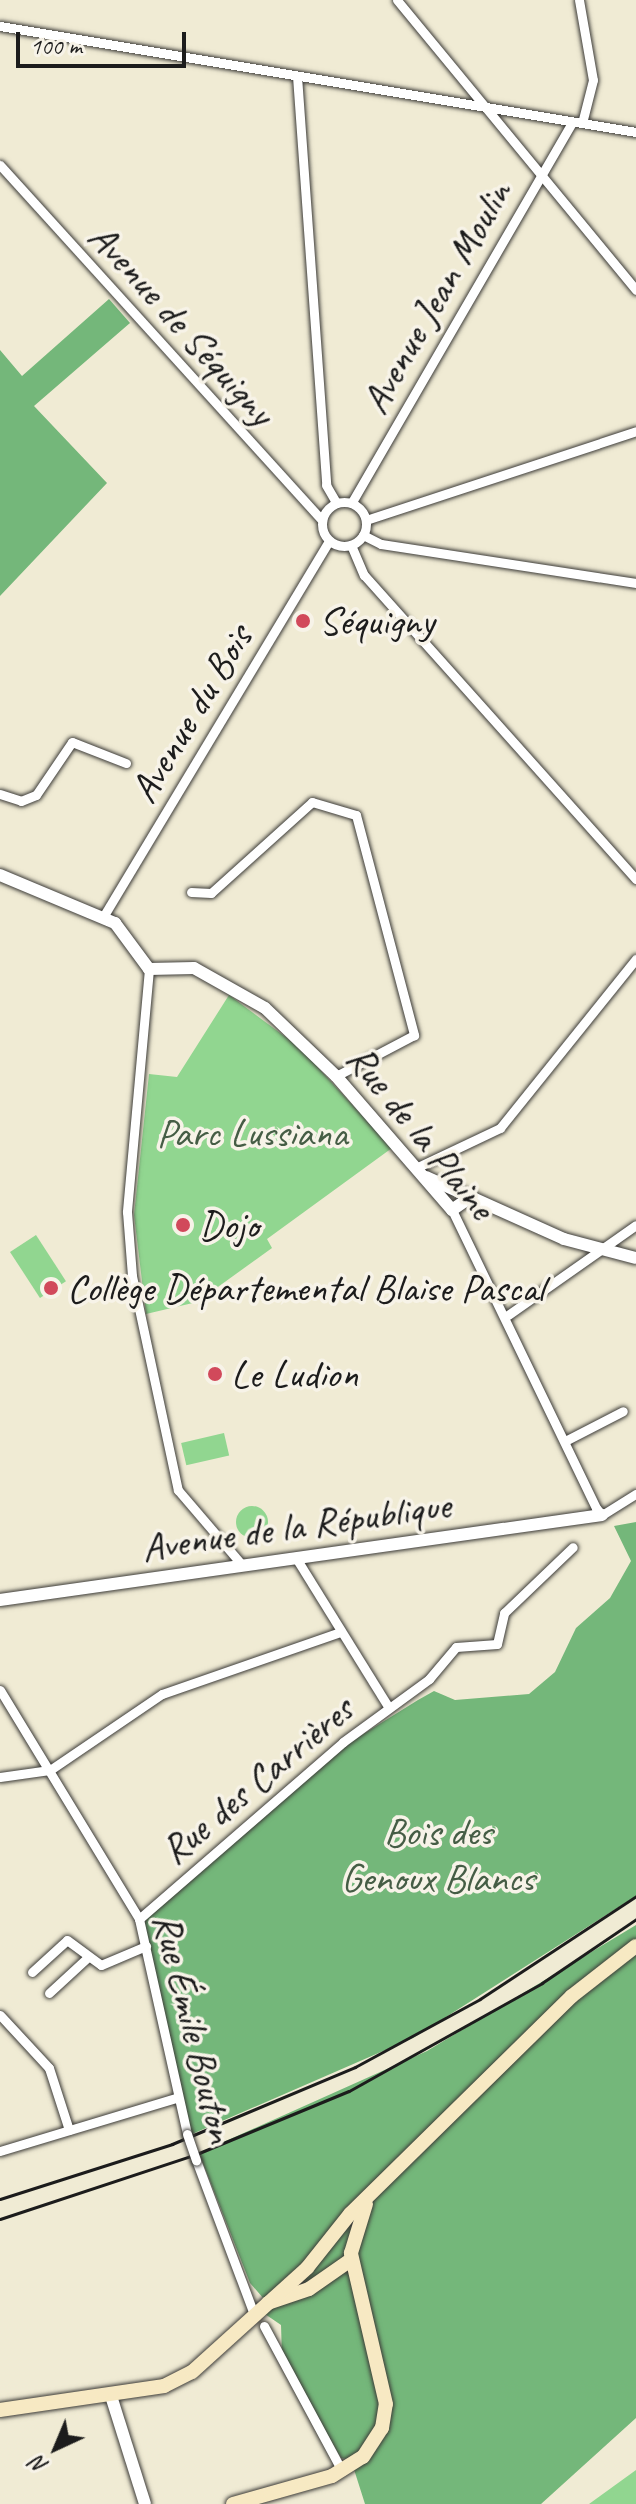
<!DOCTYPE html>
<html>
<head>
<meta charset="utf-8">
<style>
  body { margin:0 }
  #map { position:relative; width:636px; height:2504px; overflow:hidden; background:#f0ebd4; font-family:Caveat,sans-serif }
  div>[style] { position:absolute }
  .green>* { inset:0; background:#91d690; transform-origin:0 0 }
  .round { border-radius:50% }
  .forest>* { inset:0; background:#74b77a }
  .roads { filter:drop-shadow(0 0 2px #3c3b38) drop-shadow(0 0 2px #3c3b38) }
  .minor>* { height:9px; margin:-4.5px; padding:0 4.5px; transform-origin:4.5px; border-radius:4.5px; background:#fff }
  .minor>.ring { margin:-4.5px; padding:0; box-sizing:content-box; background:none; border:9px solid #fff; border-radius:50% }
  .tertiary>* { height:12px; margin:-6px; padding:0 6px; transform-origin:6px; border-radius:6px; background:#fff }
  .secondary>* { height:14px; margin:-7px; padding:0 7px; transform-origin:7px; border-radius:7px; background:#f7e9c3 }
  .rail>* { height:3px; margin:-1.5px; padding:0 1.5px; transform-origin:1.5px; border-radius:1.5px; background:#1c1c1c }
  .bridges { filter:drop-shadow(0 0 2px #3c3b38) drop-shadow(0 0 2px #3c3b38) }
  .minor-bridge>* { height:9px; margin:-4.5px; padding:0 4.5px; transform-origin:4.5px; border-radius:4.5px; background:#fff }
  .dots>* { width:22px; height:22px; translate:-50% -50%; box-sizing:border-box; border:4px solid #f7f3e8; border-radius:50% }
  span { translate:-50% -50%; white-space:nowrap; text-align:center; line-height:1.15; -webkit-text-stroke:7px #f7f3e8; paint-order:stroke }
  .street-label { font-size:40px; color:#1c1c1c }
  .poi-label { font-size:40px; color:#1c1c1c }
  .left { translate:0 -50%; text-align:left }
  .park-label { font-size:40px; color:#455d45 }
  .north { position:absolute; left:16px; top:2408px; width:80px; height:80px; -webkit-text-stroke:6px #f7f3e8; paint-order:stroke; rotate:224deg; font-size:22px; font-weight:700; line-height:32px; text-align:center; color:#1c1c1c }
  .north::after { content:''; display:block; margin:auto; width:28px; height:36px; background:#1c1c1c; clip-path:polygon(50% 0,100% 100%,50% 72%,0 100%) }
  .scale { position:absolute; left:16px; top:32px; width:170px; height:36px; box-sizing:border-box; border:4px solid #1c1c1c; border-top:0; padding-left:10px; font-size:24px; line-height:28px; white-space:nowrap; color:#1c1c1c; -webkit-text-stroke:6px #f7f3e8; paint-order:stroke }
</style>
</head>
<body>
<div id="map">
  <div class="green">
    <div style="clip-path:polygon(229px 995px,299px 1047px,392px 1148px,267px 1239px,272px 1248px,197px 1302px,146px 1314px,134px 1215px,149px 1074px,177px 1077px)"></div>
    <div style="left:36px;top:1235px;width:55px;height:31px;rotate:57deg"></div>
    <div style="left:224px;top:1433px;width:23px;height:44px;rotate:77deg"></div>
    <div class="round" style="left:236px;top:1506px;width:32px;height:32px"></div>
    <div style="clip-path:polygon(636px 2470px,636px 2504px,589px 2504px,607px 2491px)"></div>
  </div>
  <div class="forest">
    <div style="clip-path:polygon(109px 299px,130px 323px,34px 406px,107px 483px,0 596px,0 350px,22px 376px)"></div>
    <div style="clip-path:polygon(636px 1522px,636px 1896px,413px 2038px,190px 2135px,139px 1919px,344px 1746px,418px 1700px,434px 1691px,455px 1700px,529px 1694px,555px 1672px,576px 1628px,610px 1598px,631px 1561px,614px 1526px)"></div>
    <div style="clip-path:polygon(636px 1925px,636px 2418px,541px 2504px,365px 2504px,351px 2460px,341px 2458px,282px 2356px,281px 2325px,262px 2312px,270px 2306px,250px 2283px,199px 2153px,427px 2051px)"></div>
  </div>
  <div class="roads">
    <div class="minor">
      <div style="left:397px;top:0;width:376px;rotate:50.5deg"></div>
      <div style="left:579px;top:0;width:81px;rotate:80.1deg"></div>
      <div style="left:593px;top:80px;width:44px;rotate:104.3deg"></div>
      <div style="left:0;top:26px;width:645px;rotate:9.46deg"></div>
      <div style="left:297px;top:76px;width:410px;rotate:85.9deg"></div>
      <div style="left:326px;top:485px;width:20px;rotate:60deg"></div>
      <div style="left:0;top:165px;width:479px;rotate:47.8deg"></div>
      <div class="ring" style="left:322px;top:502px;width:35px;height:35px"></div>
      <div style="left:352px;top:502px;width:439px;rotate:-59.9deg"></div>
      <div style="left:366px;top:520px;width:284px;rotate:-18.2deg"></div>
      <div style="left:363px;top:535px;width:20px;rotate:27deg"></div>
      <div style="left:381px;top:544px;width:258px;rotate:8.7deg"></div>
      <div style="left:351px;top:545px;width:33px;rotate:67deg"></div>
      <div style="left:364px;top:575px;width:408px;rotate:48.2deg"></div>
      <div style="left:0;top:794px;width:22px;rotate:18deg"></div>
      <div style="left:21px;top:801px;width:16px;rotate:-22deg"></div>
      <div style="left:36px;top:795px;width:64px;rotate:-55.8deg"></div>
      <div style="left:72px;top:742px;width:58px;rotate:21.3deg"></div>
      <div style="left:191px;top:892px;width:20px;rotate:3deg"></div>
      <div style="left:211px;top:893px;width:136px;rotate:-42deg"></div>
      <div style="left:312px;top:802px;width:46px;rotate:16.5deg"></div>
      <div style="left:356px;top:815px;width:228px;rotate:75.2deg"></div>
      <div style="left:414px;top:1035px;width:88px;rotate:152.3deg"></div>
      <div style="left:103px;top:917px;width:439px;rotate:-59deg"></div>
      <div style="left:149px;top:969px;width:244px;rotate:95.2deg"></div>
      <div style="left:127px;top:1212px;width:64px;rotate:85.5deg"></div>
      <div style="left:132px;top:1276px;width:219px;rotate:77.9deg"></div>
      <div style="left:178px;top:1490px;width:99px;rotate:49.5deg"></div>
      <div style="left:418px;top:1167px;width:91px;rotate:-25.4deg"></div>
      <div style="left:500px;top:1128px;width:217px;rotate:-51.2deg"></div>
      <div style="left:452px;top:1210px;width:331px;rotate:64.2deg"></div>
      <div style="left:596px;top:1508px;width:9px;rotate:49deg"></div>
      <div style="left:602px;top:1515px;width:40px;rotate:-32deg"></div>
      <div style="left:508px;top:1315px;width:156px;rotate:-35.1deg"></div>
      <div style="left:565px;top:1441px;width:65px;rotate:-27.3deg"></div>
      <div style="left:296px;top:1558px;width:176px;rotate:58.2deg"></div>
      <div style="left:0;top:1690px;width:268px;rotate:58.7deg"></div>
      <div style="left:139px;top:1919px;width:220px;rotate:77.4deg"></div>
      <div style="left:0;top:1777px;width:50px;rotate:-8deg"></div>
      <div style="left:50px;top:1770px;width:135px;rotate:-34.2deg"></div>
      <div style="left:162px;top:1694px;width:188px;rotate:-19.2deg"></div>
      <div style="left:139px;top:1919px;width:270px;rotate:-40.9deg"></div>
      <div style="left:343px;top:1742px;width:107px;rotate:-36.2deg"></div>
      <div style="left:429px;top:1679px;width:42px;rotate:-49.8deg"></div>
      <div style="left:456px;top:1647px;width:41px;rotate:-4.2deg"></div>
      <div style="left:497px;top:1644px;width:32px;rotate:-77deg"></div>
      <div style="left:504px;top:1613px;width:95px;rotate:-43.7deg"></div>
      <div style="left:32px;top:1972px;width:47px;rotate:-42.4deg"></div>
      <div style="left:67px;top:1940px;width:42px;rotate:36.3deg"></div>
      <div style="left:101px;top:1965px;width:49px;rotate:-22.9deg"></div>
      <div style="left:49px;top:1993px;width:52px;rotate:-42.6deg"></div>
      <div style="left:0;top:2015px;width:72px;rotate:47.2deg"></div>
      <div style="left:49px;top:2068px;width:65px;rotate:72.1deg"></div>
      <div style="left:0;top:2151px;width:184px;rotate:-16.8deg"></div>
      <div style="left:196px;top:2160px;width:162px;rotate:69.4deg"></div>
      <div style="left:264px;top:2326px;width:165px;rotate:61.7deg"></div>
    </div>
    <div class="tertiary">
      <div style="left:0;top:875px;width:125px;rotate:22.7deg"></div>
      <div style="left:115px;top:923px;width:57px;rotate:53.5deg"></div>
      <div style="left:149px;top:969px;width:45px;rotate:-1.3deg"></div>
      <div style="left:194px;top:968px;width:81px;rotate:29.4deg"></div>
      <div style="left:265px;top:1008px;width:98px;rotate:43.8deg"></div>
      <div style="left:336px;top:1076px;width:177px;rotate:49.1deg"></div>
      <div style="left:452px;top:1210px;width:24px;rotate:-35deg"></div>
      <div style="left:426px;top:1177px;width:151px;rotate:24.2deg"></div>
      <div style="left:564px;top:1239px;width:74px;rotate:14.8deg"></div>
      <div style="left:0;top:1600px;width:608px;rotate:-8.04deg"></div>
      <div style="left:111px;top:2396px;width:113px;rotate:72.5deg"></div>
    </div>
    <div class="secondary">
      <div style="left:268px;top:2303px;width:43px;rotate:-18.9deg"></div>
      <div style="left:309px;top:2289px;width:52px;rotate:-34.9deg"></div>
      <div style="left:0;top:2410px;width:166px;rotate:-8.3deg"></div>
      <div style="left:164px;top:2386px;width:31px;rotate:-27deg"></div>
      <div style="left:192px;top:2372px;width:155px;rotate:-42.1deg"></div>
      <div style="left:307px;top:2268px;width:69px;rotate:-51.5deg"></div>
      <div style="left:350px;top:2214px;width:311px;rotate:-44.5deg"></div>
      <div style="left:572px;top:1996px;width:81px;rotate:-38deg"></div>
      <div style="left:233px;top:2504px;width:103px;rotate:-15.8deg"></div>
      <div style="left:332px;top:2476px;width:36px;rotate:-32deg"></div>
      <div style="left:363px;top:2457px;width:35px;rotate:-57deg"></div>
      <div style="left:382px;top:2428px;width:24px;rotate:-81deg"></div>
      <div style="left:386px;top:2404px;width:155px;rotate:-103.1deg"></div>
      <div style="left:351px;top:2253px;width:51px;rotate:-73deg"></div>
    </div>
  </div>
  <div class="rail">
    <div style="left:0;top:2199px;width:181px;rotate:-17.7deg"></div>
    <div style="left:172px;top:2144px;width:199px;rotate:-22.8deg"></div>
    <div style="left:355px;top:2067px;width:142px;rotate:-28.5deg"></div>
    <div style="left:480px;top:1999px;width:187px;rotate:-33.4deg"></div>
    <div style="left:0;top:2219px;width:210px;rotate:-18.3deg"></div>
    <div style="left:199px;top:2153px;width:162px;rotate:-22.5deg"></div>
    <div style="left:349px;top:2091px;width:221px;rotate:-29.2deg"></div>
    <div style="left:542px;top:1983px;width:114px;rotate:-34.2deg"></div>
  </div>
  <div class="bridges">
    <div class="minor-bridge">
      <div style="left:187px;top:2134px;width:28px;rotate:71deg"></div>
    </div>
  </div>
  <div class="dots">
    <div style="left:303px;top:621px;background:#d1495b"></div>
    <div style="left:183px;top:1225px;background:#d1495b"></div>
    <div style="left:51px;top:1288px;background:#d1495b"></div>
    <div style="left:215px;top:1374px;background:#d1495b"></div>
  </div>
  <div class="street-label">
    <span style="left:436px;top:297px;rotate:-60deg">Avenue Jean Moulin</span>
    <span style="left:182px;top:324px;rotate:48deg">Avenue de Séquigny</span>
    <span style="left:191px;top:714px;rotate:-59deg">Avenue du Bois</span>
    <span style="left:421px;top:1132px;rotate:51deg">Rue de la Plaine</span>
    <span style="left:296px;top:1526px;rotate:-8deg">Avenue de la République</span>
    <span style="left:257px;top:1780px;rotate:-40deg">Rue des Carrières</span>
    <span style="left:194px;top:2028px;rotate:76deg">Rue Émile Bouton</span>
  </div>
  <div class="poi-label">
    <span class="left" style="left:319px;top:621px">Séquigny</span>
    <span class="left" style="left:199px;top:1225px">Dojo</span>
    <span class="left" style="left:67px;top:1288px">Collège Départemental Blaise Pascal</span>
    <span class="left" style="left:231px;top:1374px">Le Ludion</span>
  </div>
  <div class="park-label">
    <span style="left:252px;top:1133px">Parc Lussiana</span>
    <span style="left:438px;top:1855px">Bois des<br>Genoux Blancs</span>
  </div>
  <div class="north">N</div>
  <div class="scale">100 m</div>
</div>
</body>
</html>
